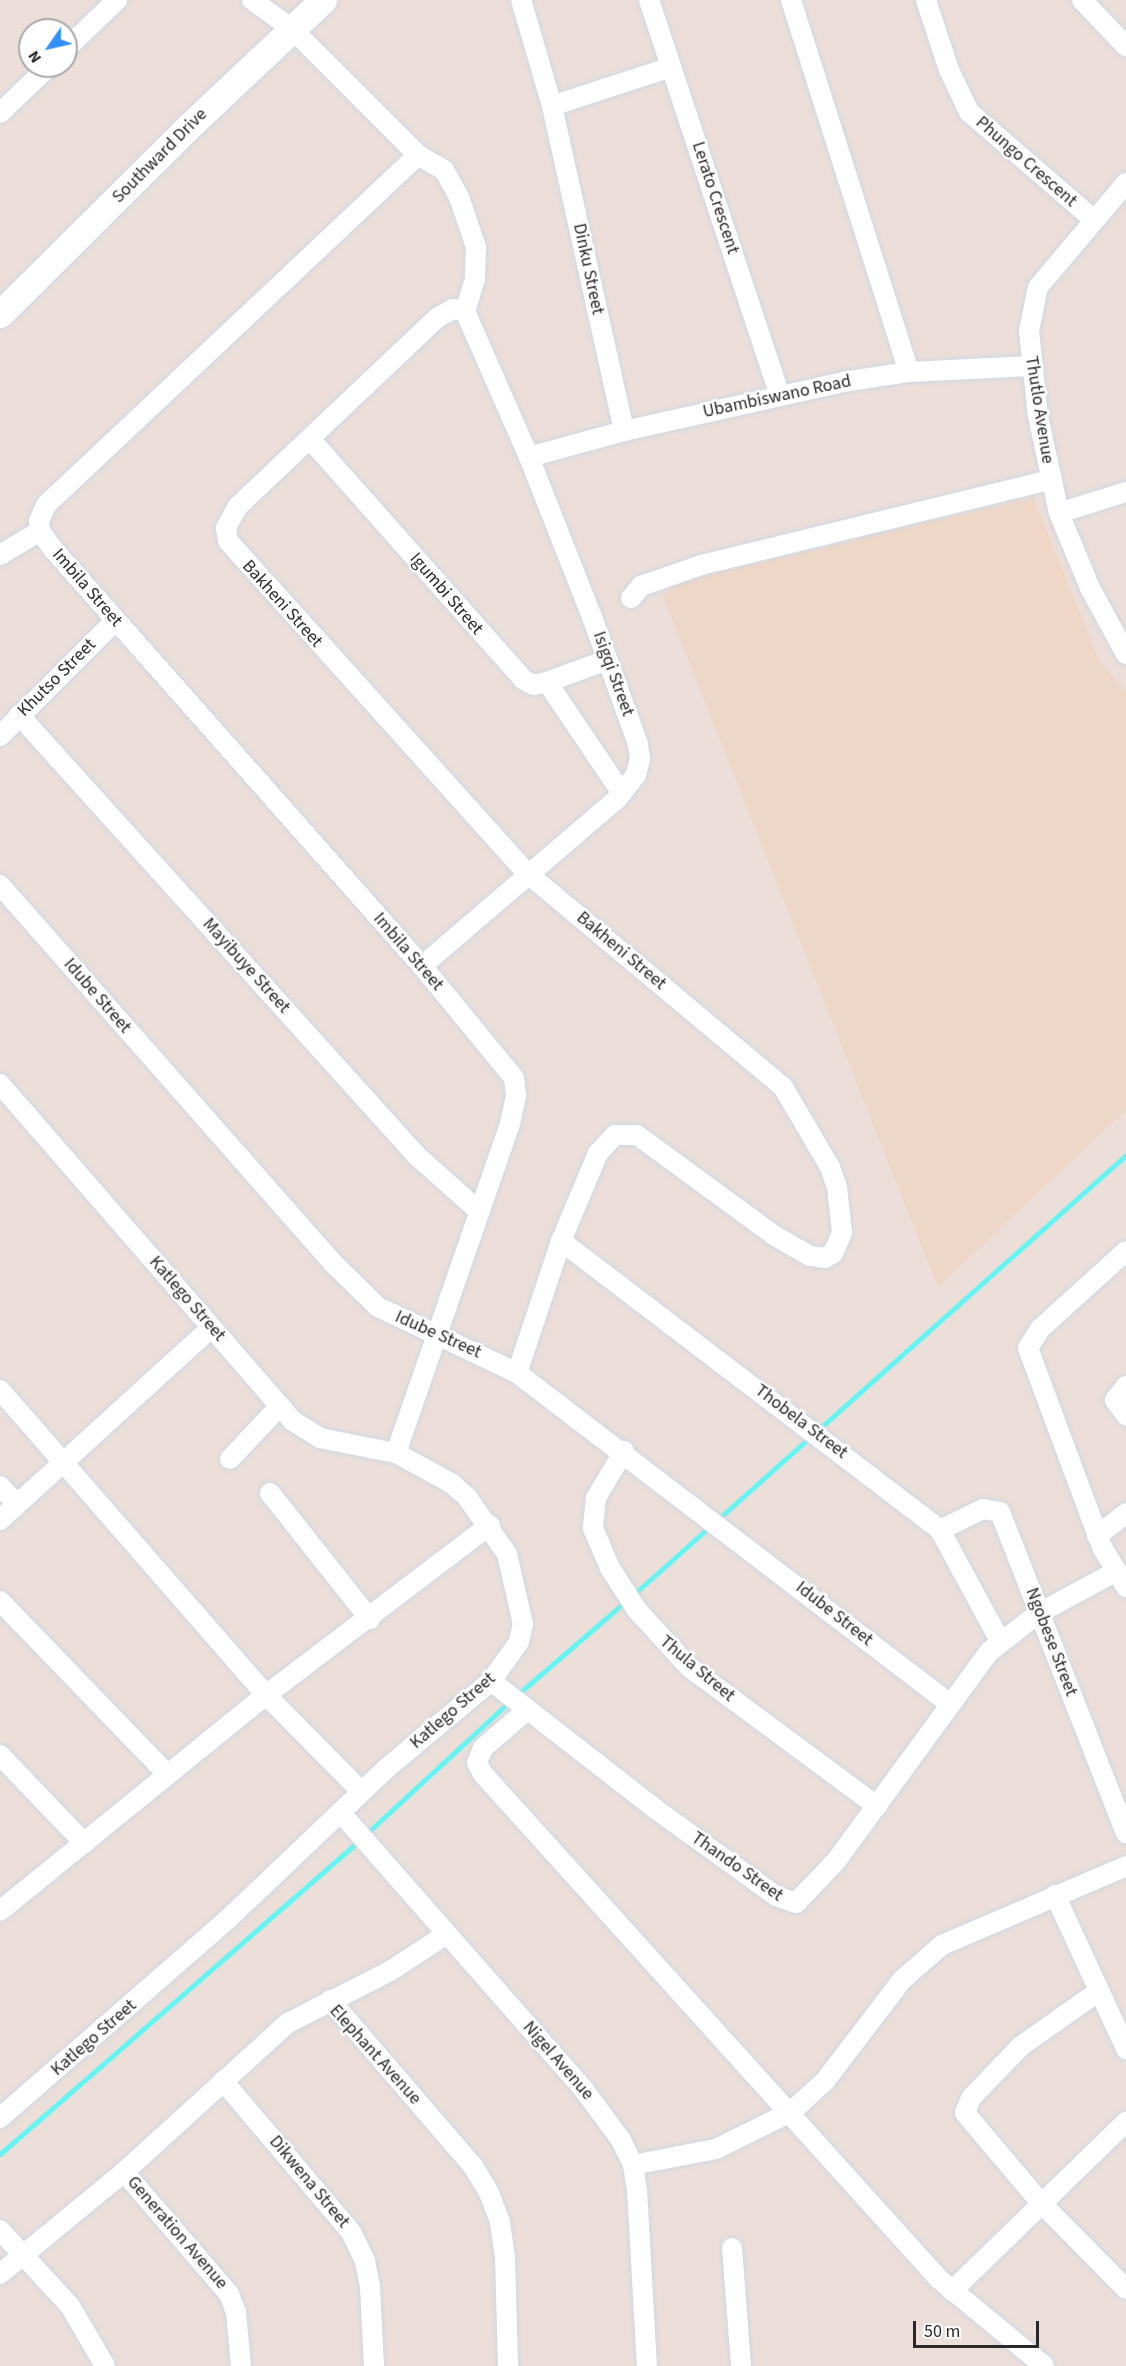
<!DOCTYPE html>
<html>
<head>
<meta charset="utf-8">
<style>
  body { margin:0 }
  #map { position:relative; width:1126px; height:2366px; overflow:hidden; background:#ecdfd9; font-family:"Source Sans 3",sans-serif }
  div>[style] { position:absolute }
  .education>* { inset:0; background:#efd7c7 }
  .stream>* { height:5px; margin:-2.5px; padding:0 2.5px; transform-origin:2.5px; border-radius:2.5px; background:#66f4f3 }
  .roads { filter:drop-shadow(0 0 2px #ced8e3) drop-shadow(0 0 2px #ced8e3) }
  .minor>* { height:20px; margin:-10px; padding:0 10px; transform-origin:10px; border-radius:10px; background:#fff }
  .secondary>* { height:27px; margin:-13.5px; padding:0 13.5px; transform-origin:13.5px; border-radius:13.5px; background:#fff }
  span { translate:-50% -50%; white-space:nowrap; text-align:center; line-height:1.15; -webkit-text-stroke:5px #fff; paint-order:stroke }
  .street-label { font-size:18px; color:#292929 }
  .north { position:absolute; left:18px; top:18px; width:60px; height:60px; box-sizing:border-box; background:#fff; border:2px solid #a9a9a9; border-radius:50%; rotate:236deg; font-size:16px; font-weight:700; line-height:24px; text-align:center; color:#292929 }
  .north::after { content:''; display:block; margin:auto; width:21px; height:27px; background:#3391ff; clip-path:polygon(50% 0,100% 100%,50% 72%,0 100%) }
  .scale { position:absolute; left:913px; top:2321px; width:126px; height:27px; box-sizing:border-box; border:3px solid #292929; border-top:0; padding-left:8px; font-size:18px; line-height:21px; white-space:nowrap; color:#292929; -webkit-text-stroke:4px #fff; paint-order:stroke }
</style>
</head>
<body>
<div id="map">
  <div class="education">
    <div style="clip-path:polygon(1033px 497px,1100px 662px,1126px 692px,1126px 1110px,938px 1287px,663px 597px,671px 584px)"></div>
  </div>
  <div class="stream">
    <div style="left:633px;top:1595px;width:661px;rotate:-41.75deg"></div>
    <div style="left:517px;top:1695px;width:144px;rotate:-40.8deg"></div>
    <div style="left:0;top:2154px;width:467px;rotate:-41.1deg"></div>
    <div style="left:352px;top:1847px;width:215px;rotate:-42.7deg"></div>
  </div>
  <div class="roads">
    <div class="minor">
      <div style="left:252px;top:0;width:49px;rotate:35.9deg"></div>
      <div style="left:292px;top:29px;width:178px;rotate:45deg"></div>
      <div style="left:418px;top:155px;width:30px;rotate:30deg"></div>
      <div style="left:444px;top:170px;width:31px;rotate:61deg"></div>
      <div style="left:459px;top:197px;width:53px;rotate:71.2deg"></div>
      <div style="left:476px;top:247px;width:32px;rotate:92deg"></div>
      <div style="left:475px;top:279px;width:34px;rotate:107deg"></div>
      <div style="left:521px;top:0;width:110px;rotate:73.7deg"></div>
      <div style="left:552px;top:106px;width:333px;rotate:77.5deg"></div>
      <div style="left:649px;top:0;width:417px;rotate:71.7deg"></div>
      <div style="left:791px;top:0;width:390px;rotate:72.4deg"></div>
      <div style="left:926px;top:0;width:74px;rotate:71.8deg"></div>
      <div style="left:949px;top:70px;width:47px;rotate:64.5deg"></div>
      <div style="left:969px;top:112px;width:164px;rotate:40.8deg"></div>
      <div style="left:1082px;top:0;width:64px;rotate:46.3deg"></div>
      <div style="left:66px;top:49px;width:71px;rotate:-43.9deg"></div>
      <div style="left:552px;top:106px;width:125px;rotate:-18.1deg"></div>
      <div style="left:0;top:113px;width:68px;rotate:-43.8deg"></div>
      <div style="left:1126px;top:183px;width:136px;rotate:130.2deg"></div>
      <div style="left:1038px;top:287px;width:45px;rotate:101.6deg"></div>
      <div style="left:1029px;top:331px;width:85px;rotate:84deg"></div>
      <div style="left:1038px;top:416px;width:99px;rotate:77.8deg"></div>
      <div style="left:1059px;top:513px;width:81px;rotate:67.5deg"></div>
      <div style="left:1090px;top:588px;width:75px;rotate:61.4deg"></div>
      <div style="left:465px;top:311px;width:12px;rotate:-171deg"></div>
      <div style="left:453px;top:309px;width:18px;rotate:151deg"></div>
      <div style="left:437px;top:318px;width:274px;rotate:136.6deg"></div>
      <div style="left:238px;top:506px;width:25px;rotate:119deg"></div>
      <div style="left:226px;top:528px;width:13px;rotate:81deg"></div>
      <div style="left:228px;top:541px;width:447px;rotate:48deg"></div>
      <div style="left:527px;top:873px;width:334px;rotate:39.9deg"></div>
      <div style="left:783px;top:1087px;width:93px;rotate:59.6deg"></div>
      <div style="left:830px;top:1167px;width:21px;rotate:71deg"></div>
      <div style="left:837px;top:1187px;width:46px;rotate:83.8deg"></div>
      <div style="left:842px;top:1233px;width:22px;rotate:114deg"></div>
      <div style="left:833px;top:1253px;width:9px;rotate:148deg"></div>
      <div style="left:825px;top:1258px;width:15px;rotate:-172deg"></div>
      <div style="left:810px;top:1256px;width:40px;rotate:-150.3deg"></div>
      <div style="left:775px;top:1236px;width:171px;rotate:-143.8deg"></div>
      <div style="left:637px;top:1135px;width:22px;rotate:180deg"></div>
      <div style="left:615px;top:1135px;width:25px;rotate:133deg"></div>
      <div style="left:598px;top:1153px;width:95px;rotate:112.8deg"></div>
      <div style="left:561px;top:1241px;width:139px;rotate:108.4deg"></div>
      <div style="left:310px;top:439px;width:322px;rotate:48.4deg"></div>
      <div style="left:524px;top:680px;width:11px;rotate:27deg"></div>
      <div style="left:534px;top:685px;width:13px;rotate:-13deg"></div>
      <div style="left:547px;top:682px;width:64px;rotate:-20.1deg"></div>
      <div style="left:529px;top:457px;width:98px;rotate:-15.3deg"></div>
      <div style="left:624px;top:431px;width:224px;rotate:-12.6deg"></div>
      <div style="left:843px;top:382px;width:67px;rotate:-8.6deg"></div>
      <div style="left:909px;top:372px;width:121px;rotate:-2.8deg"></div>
      <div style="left:1059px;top:513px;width:70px;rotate:-17.4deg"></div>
      <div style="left:0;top:555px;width:47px;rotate:-31deg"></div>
      <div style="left:631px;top:598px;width:16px;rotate:-50deg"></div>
      <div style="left:641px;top:586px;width:64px;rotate:-19.3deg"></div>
      <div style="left:701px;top:565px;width:359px;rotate:-13.7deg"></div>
      <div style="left:547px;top:682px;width:134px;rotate:56deg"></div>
      <div style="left:19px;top:715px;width:594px;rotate:47.93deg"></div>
      <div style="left:417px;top:1156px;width:83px;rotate:41.6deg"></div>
      <div style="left:0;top:736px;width:163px;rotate:-45deg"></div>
      <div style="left:0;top:885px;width:502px;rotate:48.63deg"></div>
      <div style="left:332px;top:1262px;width:64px;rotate:44.4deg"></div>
      <div style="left:378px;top:1307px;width:154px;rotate:25.4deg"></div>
      <div style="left:517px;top:1373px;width:545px;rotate:37.4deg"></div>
      <div style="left:422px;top:966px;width:257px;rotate:-40.6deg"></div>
      <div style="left:617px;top:799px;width:31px;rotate:-52deg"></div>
      <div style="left:636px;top:775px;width:16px;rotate:-76deg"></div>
      <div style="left:640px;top:759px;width:15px;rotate:-98deg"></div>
      <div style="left:638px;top:744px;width:135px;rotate:-109.9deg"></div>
      <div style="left:592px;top:617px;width:172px;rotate:-111.5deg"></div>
      <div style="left:529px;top:457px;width:159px;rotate:-113.7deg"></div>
      <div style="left:0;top:1084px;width:447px;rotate:49deg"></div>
      <div style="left:293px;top:1421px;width:32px;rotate:32deg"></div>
      <div style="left:320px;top:1438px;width:77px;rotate:11.2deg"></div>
      <div style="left:396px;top:1453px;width:63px;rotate:28.6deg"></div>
      <div style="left:451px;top:1483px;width:21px;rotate:41deg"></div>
      <div style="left:467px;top:1497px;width:70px;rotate:54.9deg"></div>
      <div style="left:507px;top:1554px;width:72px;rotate:77.1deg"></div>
      <div style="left:523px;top:1624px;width:18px;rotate:103deg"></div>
      <div style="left:519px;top:1642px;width:48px;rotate:125.7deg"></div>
      <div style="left:491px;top:1681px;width:136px;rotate:140.1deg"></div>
      <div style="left:387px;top:1768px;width:219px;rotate:136.5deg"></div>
      <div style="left:228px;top:1919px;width:303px;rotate:138.9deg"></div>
      <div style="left:561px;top:1241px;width:477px;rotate:37.3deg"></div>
      <div style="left:940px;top:1530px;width:126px;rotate:61.6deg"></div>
      <div style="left:1126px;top:1251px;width:116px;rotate:137.8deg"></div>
      <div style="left:1040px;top:1329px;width:22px;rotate:122deg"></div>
      <div style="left:1028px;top:1348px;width:212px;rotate:69.6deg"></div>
      <div style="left:1102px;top:1547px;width:47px;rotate:59deg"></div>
      <div style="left:1126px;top:1386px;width:18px;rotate:128deg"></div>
      <div style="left:1115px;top:1400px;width:19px;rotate:54deg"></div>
      <div style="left:0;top:1390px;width:405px;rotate:48.9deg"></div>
      <div style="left:266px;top:1695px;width:136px;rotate:45.3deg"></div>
      <div style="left:624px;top:1451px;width:55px;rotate:120.8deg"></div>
      <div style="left:596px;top:1498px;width:30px;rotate:96deg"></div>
      <div style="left:593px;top:1528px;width:43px;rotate:67deg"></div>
      <div style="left:610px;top:1568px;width:50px;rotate:57.3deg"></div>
      <div style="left:637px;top:1610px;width:77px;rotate:47.6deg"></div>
      <div style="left:689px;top:1667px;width:234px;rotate:36.5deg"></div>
      <div style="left:396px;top:1453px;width:348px;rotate:-70.9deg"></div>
      <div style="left:510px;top:1124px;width:30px;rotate:-78deg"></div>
      <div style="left:516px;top:1095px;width:17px;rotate:-97deg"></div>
      <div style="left:514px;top:1078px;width:145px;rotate:-129.4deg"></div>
      <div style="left:422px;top:966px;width:557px;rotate:-131.51deg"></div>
      <div style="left:53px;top:549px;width:22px;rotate:-126deg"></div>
      <div style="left:40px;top:531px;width:10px;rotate:-96deg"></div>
      <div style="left:39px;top:521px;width:17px;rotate:-66deg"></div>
      <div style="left:46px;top:505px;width:511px;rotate:-43.25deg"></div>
      <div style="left:230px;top:1459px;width:73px;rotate:-46.7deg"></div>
      <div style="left:0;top:1486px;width:25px;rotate:47deg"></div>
      <div style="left:270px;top:1493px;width:161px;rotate:51.6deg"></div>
      <div style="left:0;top:1520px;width:285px;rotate:-42.3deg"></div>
      <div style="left:940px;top:1530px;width:48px;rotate:-26deg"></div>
      <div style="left:983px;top:1509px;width:17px;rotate:10deg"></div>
      <div style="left:1000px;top:1512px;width:345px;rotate:68.6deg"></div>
      <div style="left:1097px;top:1536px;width:37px;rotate:-38deg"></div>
      <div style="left:0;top:1601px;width:240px;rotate:46deg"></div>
      <div style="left:491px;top:1681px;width:207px;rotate:37.9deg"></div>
      <div style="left:654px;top:1808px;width:150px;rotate:35.8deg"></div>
      <div style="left:776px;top:1896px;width:21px;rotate:19deg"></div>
      <div style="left:796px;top:1903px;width:58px;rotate:-46.4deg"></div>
      <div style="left:836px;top:1861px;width:259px;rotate:-53.8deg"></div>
      <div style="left:989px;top:1652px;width:63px;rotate:-38deg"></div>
      <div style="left:1039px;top:1613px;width:86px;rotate:-28.3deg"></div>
      <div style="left:526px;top:1711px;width:57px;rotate:139.3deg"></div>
      <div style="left:483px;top:1748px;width:16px;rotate:112deg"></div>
      <div style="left:477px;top:1763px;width:13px;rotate:61deg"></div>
      <div style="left:483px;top:1774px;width:680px;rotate:47.92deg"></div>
      <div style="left:939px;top:2279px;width:136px;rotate:39.6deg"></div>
      <div style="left:0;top:1755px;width:122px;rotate:46.3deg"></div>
      <div style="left:340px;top:1812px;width:370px;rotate:48.7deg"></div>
      <div style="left:584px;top:2090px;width:62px;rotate:53.5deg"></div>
      <div style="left:621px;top:2140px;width:28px;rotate:64deg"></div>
      <div style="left:633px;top:2165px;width:24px;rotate:81deg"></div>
      <div style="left:637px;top:2189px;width:177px;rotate:86.8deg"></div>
      <div style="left:1055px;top:1895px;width:170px;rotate:65.2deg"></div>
      <div style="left:0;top:1911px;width:343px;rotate:-39.1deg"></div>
      <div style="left:266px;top:1695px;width:281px;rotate:-37.2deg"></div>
      <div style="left:1099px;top:1991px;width:95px;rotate:144.8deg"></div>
      <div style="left:1021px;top:2046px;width:72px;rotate:133.9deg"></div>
      <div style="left:971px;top:2098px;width:16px;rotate:112deg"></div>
      <div style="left:965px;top:2113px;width:118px;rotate:49.8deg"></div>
      <div style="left:1041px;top:2203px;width:121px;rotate:45.3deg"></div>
      <div style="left:330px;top:2000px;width:219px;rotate:49.3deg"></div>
      <div style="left:473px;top:2166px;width:31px;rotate:59deg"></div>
      <div style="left:489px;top:2193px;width:31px;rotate:69deg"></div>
      <div style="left:500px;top:2222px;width:35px;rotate:82deg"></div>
      <div style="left:505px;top:2257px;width:109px;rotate:88.4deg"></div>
      <div style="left:223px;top:2081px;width:198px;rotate:49.7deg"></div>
      <div style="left:351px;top:2232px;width:32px;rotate:64deg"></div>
      <div style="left:365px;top:2261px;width:26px;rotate:79deg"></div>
      <div style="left:370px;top:2287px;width:79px;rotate:87.1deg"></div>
      <div style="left:633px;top:2165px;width:85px;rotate:-10.9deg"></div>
      <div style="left:716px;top:2149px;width:84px;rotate:-26.3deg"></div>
      <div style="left:791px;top:2112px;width:46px;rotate:-42.4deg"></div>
      <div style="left:825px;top:2081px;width:127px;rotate:-52.7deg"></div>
      <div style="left:902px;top:1980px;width:53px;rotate:-41.2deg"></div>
      <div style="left:942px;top:1945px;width:200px;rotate:-23.2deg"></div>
      <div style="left:124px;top:2172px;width:161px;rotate:49.3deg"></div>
      <div style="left:229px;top:2294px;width:19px;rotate:69deg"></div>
      <div style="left:236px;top:2312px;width:54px;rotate:84.7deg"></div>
      <div style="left:0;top:2230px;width:103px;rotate:47.4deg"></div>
      <div style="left:70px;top:2306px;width:69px;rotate:59.7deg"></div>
      <div style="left:732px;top:2248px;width:118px;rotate:85.6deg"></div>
      <div style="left:0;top:2274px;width:161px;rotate:-39.4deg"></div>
      <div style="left:124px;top:2172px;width:222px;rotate:-42.3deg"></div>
      <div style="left:288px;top:2023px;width:114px;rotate:-27deg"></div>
      <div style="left:390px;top:1971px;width:68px;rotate:-33deg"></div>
      <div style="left:952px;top:2291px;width:243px;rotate:-44.2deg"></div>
    </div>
    <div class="secondary">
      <div style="left:0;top:314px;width:260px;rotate:-44.8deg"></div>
      <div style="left:184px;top:131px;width:191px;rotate:-43.3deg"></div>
    </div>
  </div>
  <div class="street-label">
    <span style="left:160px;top:156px;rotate:-45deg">Southward Drive</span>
    <span style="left:1026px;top:162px;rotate:41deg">Phungo Crescent</span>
    <span style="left:715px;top:198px;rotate:72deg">Lerato Crescent</span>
    <span style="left:588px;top:269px;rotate:78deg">Dinku Street</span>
    <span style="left:777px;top:397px;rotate:-12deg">Ubambiswano Road</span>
    <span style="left:1039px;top:410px;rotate:81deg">Thutlo Avenue</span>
    <span style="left:87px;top:588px;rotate:49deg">Imbila Street</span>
    <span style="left:446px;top:594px;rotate:49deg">Igumbi Street</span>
    <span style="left:282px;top:604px;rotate:48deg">Bakheni Street</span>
    <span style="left:613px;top:674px;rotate:70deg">Isigqi Street</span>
    <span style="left:57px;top:678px;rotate:-45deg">Khutso Street</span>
    <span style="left:621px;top:951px;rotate:40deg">Bakheni Street</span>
    <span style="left:408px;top:952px;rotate:49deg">Imbila Street</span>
    <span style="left:246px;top:966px;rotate:48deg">Mayibuye Street</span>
    <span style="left:97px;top:996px;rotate:49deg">Idube Street</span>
    <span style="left:187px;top:1299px;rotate:49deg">Katlego Street</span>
    <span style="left:438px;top:1335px;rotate:24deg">Idube Street</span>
    <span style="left:801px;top:1422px;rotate:37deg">Thobela Street</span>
    <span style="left:834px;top:1614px;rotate:38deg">Idube Street</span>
    <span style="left:1051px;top:1642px;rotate:69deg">Ngobese Street</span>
    <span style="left:697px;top:1669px;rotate:40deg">Thula Street</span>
    <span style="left:453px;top:1711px;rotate:-41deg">Katlego Street</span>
    <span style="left:737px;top:1867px;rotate:35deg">Thando Street</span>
    <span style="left:94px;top:2038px;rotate:-41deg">Katlego Street</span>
    <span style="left:375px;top:2055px;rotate:48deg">Elephant Avenue</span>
    <span style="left:558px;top:2061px;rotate:49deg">Nigel Avenue</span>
    <span style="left:309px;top:2182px;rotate:50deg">Dikwena Street</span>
    <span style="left:177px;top:2233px;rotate:49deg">Generation Avenue</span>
  </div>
  <div class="north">N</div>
  <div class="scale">50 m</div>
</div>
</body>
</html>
